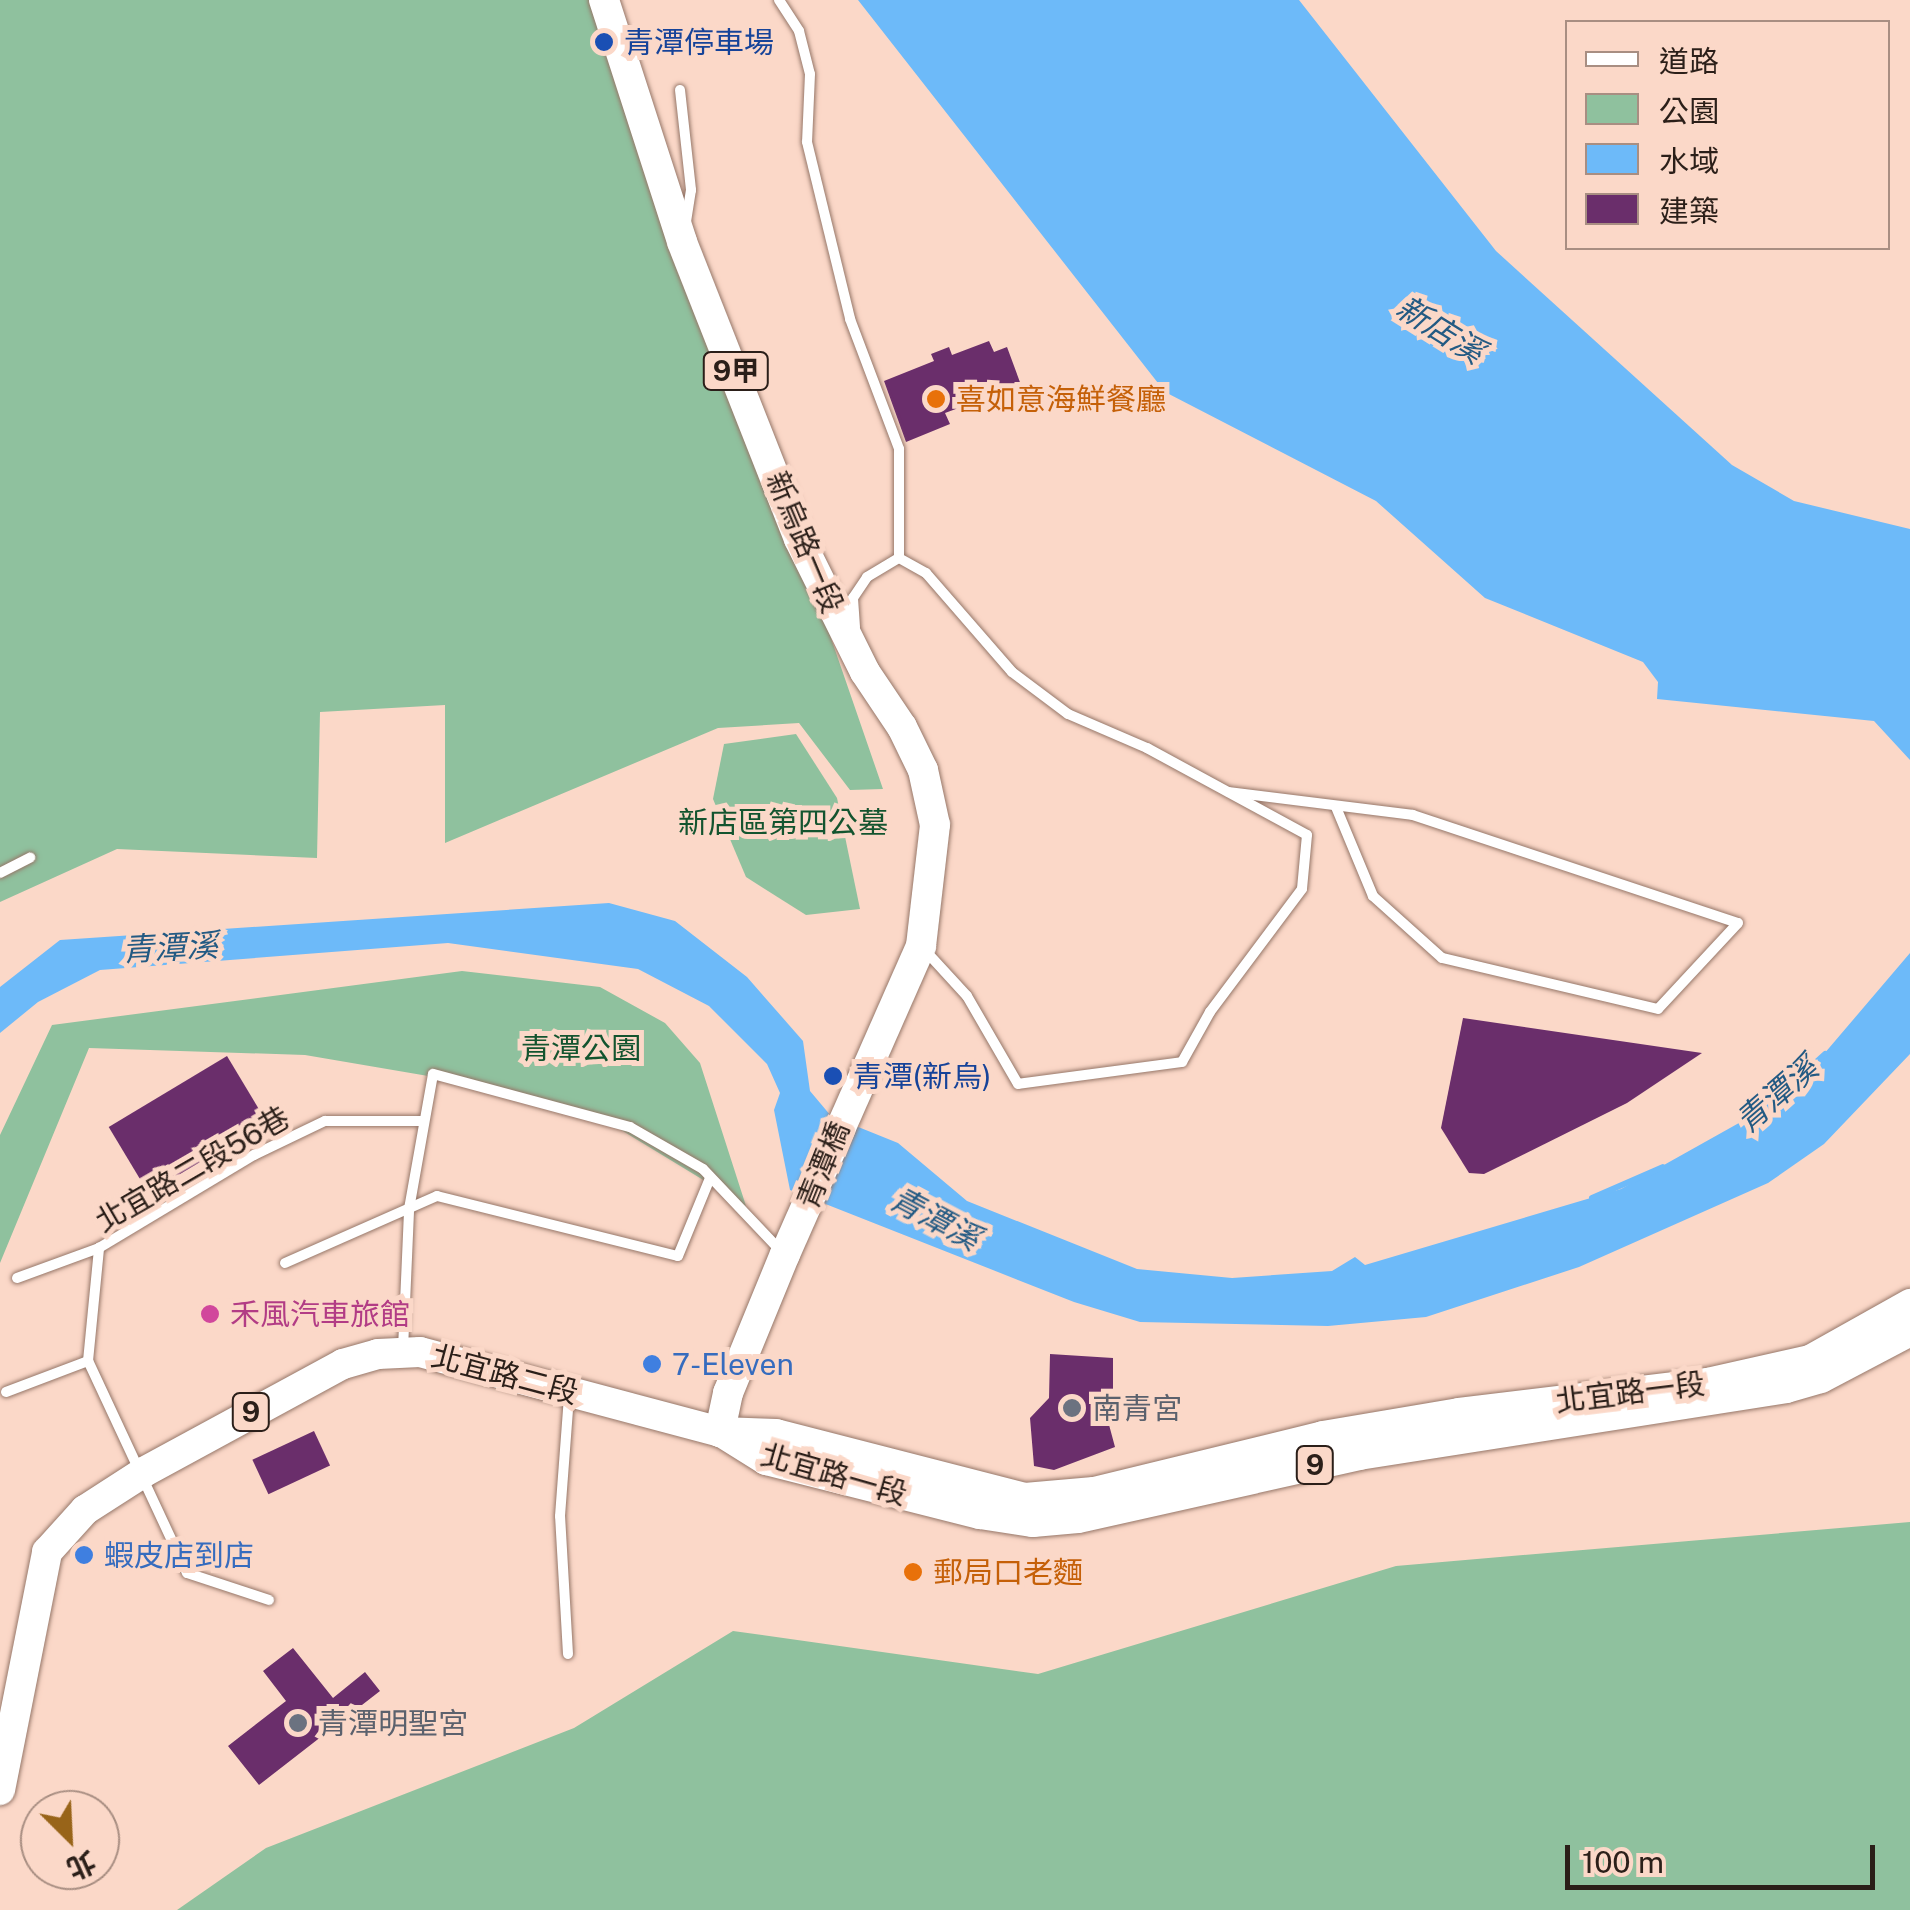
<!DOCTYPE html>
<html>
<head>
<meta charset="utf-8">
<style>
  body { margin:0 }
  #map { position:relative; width:1910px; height:1910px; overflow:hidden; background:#fbd8c8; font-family:"Public Sans","Noto Sans TC",sans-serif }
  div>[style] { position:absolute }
  .green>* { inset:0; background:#8fc19e }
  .water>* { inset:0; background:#6dbaf9 }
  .stream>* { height:6px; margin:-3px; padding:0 3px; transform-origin:3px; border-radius:3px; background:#6dbaf9 }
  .building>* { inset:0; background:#6a2e6b; transform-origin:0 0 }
  .roads { filter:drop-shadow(0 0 2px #967769) drop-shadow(0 0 2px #967769) }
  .lane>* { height:10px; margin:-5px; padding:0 5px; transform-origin:5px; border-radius:5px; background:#fff }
  .primary>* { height:30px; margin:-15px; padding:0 15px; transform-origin:15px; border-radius:15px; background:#fff }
  .dots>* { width:28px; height:28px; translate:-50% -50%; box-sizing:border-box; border:5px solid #fbd8c8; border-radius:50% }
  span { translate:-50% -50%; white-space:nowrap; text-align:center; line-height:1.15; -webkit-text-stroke:10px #fbd8c8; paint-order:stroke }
  .shield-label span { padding:2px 8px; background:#fbd8c8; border:2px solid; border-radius:8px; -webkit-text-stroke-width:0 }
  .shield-label { font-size:28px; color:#2b1f19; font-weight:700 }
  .transit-label { font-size:30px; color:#164399 }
  .left { translate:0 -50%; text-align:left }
  .food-label { font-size:30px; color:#c56008 }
  .street-label { font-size:30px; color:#2b1f19 }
  .park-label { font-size:30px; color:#13542f }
  .hotel-label { font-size:30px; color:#b23c85 }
  .shop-label { font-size:30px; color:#366cbe }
  .worship-label { font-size:30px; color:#5b616d }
  .water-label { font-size:32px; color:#235a83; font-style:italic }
  .legend { position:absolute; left:1565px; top:20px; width:325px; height:230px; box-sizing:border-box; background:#fbd8c8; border:2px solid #a88e82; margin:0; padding:12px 18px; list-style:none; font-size:30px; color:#2b1f19 }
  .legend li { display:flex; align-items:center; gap:20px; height:50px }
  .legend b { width:50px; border:2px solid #a88e82 }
  .north { position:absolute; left:20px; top:1790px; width:100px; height:100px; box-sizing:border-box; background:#fbd8c8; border:2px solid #a88e82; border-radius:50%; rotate:156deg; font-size:28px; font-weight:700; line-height:40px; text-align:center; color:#2b1f19 }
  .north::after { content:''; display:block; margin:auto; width:35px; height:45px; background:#986419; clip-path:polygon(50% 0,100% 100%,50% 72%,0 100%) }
  .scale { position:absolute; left:1565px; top:1845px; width:310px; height:45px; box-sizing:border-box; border:5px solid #2b1f19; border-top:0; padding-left:12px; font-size:30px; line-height:35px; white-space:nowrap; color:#2b1f19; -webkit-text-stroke:8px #fbd8c8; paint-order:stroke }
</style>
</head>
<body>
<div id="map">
  <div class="green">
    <div style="clip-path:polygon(0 0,611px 0,883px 789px,850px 790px,799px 723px,718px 728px,445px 843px,445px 705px,320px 712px,317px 858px,117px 849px,0 902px)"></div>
    <div style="clip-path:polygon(796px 734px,837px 798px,860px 909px,806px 915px,746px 877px,713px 799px,724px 744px)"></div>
    <div style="clip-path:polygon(462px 971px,600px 987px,665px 1023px,700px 1063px,746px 1206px,608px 1122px,475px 1084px,305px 1055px,89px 1048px,0 1263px,0 1135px,52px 1025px)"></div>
    <div style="clip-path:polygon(1910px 1522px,1910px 1910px,177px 1910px,266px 1848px,574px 1728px,733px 1631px,1038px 1674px,1396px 1566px)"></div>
  </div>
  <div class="water">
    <div style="clip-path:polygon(858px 0,1299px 0,1496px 251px,1732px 465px,1794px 501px,1910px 529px,1910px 760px,1874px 721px,1657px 699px,1658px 682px,1643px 662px,1485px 598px,1376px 501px,1165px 392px)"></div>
    <div style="clip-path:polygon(609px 903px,675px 921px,747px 977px,803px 1041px,810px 1091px,831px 1116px,898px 1143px,967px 1201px,1137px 1269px,1232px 1278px,1332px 1271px,1355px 1257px,1365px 1265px,1621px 1189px,1789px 1095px,1910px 953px,1910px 1054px,1824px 1144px,1768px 1183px,1579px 1267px,1426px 1317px,1328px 1326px,1140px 1322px,1074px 1302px,790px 1190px,774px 1110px,780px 1093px,767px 1064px,709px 1006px,638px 969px,448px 943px,100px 970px,38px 1002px,0 1033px,0 987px,60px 940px)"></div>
  </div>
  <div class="stream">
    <div style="left:1760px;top:1113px;width:88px;rotate:-42.2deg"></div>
    <div style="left:1592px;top:1198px;width:77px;rotate:-23.6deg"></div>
  </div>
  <div class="building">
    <div style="clip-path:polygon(989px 341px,994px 352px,1007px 347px,1021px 385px,945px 413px,950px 424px,906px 442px,884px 381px,934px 361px,931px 354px,949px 347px,952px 355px)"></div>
    <div style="clip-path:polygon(1463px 1018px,1702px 1053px,1627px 1103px,1484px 1174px,1469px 1173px,1441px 1128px)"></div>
    <div style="left:227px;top:1056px;width:77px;height:138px;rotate:59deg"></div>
    <div style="clip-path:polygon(1050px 1354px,1113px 1358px,1113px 1393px,1101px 1395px,1115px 1447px,1054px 1470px,1034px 1466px,1030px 1418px,1049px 1398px)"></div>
    <div style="left:314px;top:1431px;width:38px;height:68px;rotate:65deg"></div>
    <div style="clip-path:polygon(293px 1648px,333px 1698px,365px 1672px,380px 1691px,259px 1785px,228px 1746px,286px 1701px,263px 1671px)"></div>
  </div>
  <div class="roads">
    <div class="lane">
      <div style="left:779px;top:0;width:37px;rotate:57deg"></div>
      <div style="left:799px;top:31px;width:44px;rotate:75.7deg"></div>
      <div style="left:810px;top:74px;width:68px;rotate:92.5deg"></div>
      <div style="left:807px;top:142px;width:182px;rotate:76.3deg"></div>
      <div style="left:850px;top:319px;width:139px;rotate:69.3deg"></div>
      <div style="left:899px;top:449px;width:109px;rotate:90deg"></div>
      <div style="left:680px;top:90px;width:101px;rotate:83.7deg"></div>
      <div style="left:691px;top:190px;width:32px;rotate:99deg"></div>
      <div style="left:855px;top:627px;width:29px;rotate:-94deg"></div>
      <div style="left:853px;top:598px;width:25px;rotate:-56deg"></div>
      <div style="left:867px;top:577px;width:37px;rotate:-31deg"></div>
      <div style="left:899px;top:558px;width:31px;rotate:29deg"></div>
      <div style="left:926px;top:573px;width:131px;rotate:49deg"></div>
      <div style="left:1012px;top:672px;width:70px;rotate:36.9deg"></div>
      <div style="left:1068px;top:714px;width:86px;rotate:23.3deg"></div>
      <div style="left:1147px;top:748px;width:182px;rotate:28.5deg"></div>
      <div style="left:1307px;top:835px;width:54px;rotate:95.3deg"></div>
      <div style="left:1302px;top:889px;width:154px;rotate:126.8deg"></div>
      <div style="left:1210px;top:1012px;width:57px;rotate:119.2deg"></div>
      <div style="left:1182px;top:1062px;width:165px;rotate:172.4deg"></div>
      <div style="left:1018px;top:1084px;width:102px;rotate:-120.1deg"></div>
      <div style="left:967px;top:996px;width:64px;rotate:-132.5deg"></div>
      <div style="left:1229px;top:792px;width:185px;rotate:7.1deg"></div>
      <div style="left:1413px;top:815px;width:342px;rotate:18.4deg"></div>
      <div style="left:1738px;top:923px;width:117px;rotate:132.9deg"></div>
      <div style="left:1658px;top:1009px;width:222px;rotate:-166.7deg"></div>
      <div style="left:1442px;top:958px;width:93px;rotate:-138.1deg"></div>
      <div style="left:1373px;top:896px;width:96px;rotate:-112.6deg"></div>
      <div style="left:0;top:873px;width:34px;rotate:-27deg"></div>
      <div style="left:285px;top:1263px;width:166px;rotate:-23.8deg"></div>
      <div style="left:437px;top:1196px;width:248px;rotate:14deg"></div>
      <div style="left:678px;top:1256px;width:84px;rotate:-67.7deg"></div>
      <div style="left:17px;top:1278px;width:87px;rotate:-20.1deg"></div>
      <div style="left:403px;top:1349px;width:140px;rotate:-87.5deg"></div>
      <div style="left:409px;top:1209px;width:137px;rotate:-79.9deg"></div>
      <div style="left:433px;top:1074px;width:204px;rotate:15.1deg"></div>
      <div style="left:630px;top:1127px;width:84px;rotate:29.9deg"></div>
      <div style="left:703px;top:1169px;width:112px;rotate:46.5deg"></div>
      <div style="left:6px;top:1392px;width:88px;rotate:-20.7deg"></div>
      <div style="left:269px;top:1600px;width:86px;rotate:-161.8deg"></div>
      <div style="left:187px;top:1573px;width:234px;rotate:-115deg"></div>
      <div style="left:88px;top:1361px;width:114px;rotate:-84.4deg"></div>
      <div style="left:99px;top:1248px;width:181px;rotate:-31deg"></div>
      <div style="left:254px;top:1155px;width:79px;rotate:-25.6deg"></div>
      <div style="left:325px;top:1121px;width:97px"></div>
      <div style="left:568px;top:1654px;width:138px;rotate:-93.3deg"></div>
      <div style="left:560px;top:1516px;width:119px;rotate:-85.7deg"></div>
    </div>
    <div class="primary">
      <div style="left:604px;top:0;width:254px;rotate:72.1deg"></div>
      <div style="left:682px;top:242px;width:319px;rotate:68.5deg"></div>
      <div style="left:799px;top:539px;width:148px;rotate:63.6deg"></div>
      <div style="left:865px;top:672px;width:66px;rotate:56.1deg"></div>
      <div style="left:902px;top:727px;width:48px;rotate:64deg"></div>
      <div style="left:923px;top:770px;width:56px;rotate:77.7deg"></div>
      <div style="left:935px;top:825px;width:122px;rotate:96.6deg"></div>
      <div style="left:921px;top:946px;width:337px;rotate:113.8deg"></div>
      <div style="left:785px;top:1254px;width:150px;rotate:112.3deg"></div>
      <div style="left:728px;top:1393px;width:40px;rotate:102deg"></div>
      <div style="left:723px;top:1433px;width:51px;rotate:32.1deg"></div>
      <div style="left:766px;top:1460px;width:221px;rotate:14.2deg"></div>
      <div style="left:980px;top:1514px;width:54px;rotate:8.6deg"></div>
      <div style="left:1033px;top:1522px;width:45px;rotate:-5.1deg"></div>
      <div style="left:1078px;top:1518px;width:288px;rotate:-12.6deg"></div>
      <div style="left:1359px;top:1455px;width:432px;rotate:-8.9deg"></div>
      <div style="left:1786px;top:1388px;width:36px;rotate:-16deg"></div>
      <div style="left:1821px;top:1378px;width:101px;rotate:-27.8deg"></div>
      <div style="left:0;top:1790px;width:243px;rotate:-78.8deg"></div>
      <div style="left:47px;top:1552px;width:57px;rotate:-47.9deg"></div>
      <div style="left:85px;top:1510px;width:70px;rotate:-32.8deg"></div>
      <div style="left:144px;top:1472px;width:226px;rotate:-28.5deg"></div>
      <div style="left:343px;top:1364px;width:36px;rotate:-16deg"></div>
      <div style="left:378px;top:1354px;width:42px;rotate:-2.7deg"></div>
      <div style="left:420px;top:1352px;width:310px;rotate:14.9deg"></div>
      <div style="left:720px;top:1432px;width:56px;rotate:2deg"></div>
      <div style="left:776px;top:1434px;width:257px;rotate:14.4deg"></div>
      <div style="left:1025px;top:1498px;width:69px;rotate:-5deg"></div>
      <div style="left:1094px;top:1492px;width:236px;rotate:-13.7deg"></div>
      <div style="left:1323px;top:1436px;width:138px;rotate:-9.6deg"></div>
      <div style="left:1459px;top:1413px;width:251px;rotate:-6.9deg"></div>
      <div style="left:1708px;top:1383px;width:105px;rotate:-12.7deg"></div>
      <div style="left:1810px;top:1360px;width:115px;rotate:-29.2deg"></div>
    </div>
  </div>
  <div class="dots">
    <div style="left:604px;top:42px;background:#1a4fb4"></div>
    <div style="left:936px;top:399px;background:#e8710a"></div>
    <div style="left:833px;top:1076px;background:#1a4fb4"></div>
    <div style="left:210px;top:1314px;background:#d1479c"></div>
    <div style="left:652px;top:1364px;background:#3f7fe0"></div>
    <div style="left:1072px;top:1408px;background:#6b7280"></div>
    <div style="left:84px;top:1555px;background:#3f7fe0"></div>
    <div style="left:913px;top:1572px;background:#e8710a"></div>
    <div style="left:298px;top:1723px;background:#6b7280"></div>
  </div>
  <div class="shield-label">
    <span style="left:736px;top:371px">9甲</span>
    <span style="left:251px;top:1412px">9</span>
    <span style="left:1315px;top:1465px">9</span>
  </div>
  <div class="transit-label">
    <span class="left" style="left:624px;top:42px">青潭停車場</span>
    <span class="left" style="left:853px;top:1076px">青潭(新烏)</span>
  </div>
  <div class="food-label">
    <span class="left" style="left:956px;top:399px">喜如意海鮮餐廳</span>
    <span class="left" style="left:933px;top:1572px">郵局口老麵</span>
  </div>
  <div class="street-label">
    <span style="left:805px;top:542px;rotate:67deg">新烏路一段</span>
    <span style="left:823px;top:1165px;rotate:-68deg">青潭橋</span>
    <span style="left:192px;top:1169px;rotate:-30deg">北宜路二段56巷</span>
    <span style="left:505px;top:1374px;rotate:15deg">北宜路二段</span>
    <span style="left:1630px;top:1392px;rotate:-7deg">北宜路一段</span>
    <span style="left:834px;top:1474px;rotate:16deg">北宜路一段</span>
  </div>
  <div class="park-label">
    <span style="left:783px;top:822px">新店區第四公墓</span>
    <span style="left:581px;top:1048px">青潭公園</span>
  </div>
  <div class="hotel-label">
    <span class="left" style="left:230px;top:1314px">禾風汽車旅館</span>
  </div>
  <div class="shop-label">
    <span class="left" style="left:672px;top:1364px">7-Eleven</span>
    <span class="left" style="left:104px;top:1555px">蝦皮店到店</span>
  </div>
  <div class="worship-label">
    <span class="left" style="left:1092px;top:1408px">南青宮</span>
    <span class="left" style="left:318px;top:1723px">青潭明聖宮</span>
  </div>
  <div class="water-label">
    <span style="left:1440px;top:330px;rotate:32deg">新店溪</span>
    <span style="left:170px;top:948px;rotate:-3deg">青潭溪</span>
    <span style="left:1777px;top:1095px;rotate:-41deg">青潭溪</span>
    <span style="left:935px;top:1219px;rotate:28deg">青潭溪</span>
  </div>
  <ul class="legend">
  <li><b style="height:12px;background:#fff"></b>道路</li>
  <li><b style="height:28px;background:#8fc19e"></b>公園</li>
  <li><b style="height:28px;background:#6dbaf9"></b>水域</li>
  <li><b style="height:28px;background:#6a2e6b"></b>建築</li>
  </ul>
  <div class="north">北</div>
  <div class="scale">100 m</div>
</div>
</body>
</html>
